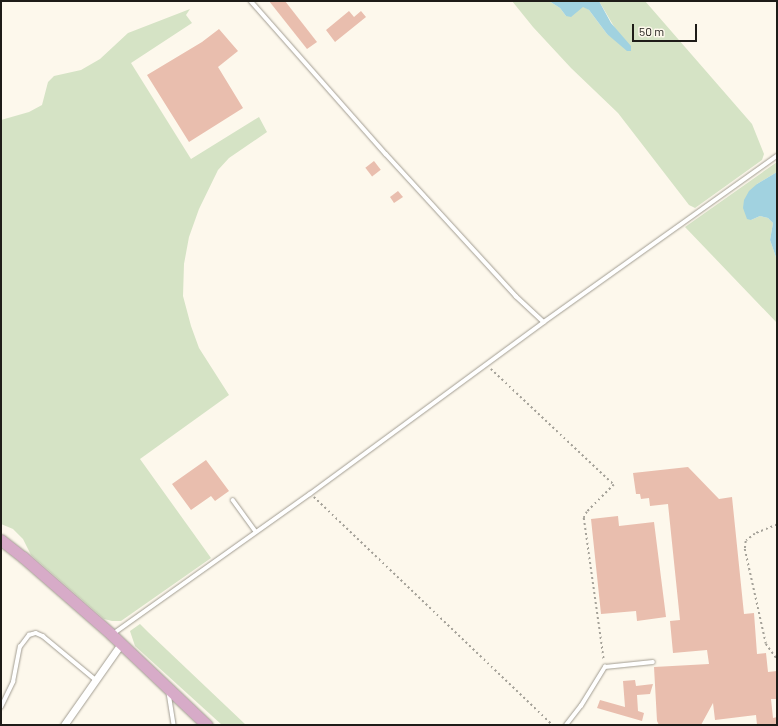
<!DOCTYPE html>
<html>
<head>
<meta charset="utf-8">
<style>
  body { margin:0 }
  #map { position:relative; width:778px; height:726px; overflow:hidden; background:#fdf8ec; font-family:Barlow,sans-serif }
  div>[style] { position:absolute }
  .green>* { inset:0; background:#d5e3c5 }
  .water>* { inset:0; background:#a1d2e0 }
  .building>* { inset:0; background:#e9beae; transform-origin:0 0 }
  .path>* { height:1.5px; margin-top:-0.75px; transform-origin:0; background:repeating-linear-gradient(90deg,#a5a299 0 2px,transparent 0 5px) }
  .roads { filter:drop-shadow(0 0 1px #a29d92) drop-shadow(0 0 1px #a29d92) }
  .lane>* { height:3.5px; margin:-1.75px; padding:0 1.75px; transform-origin:1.75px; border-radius:1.75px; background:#fff }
  .street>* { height:7px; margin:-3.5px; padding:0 3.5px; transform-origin:3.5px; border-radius:3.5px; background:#fff }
  .primary>* { height:11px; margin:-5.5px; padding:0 5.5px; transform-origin:5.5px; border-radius:5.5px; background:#d7abc8 }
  span { translate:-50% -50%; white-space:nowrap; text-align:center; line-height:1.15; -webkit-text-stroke:3px #fdf8ec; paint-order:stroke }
  .frame { position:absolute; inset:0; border:2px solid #1e1c18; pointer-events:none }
  .scale { position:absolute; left:632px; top:24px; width:65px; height:18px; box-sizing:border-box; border:2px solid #1e1c18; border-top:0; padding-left:5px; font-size:12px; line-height:14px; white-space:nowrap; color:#1e1c18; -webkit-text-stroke:3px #fdf8ec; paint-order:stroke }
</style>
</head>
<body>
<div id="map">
  <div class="green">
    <div style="clip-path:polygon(512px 1px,549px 1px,560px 8px,566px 16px,583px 6px,589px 10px,607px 34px,612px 37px,616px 30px,599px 1px,645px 1px,752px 124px,764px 154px,762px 160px,695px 208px,689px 205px,618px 113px,571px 68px,533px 27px)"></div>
    <div style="clip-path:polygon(190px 9px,186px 15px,192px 23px,131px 63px,191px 159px,259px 117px,267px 132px,229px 158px,218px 170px,199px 209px,189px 237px,184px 264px,183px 296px,191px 326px,199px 348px,229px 395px,140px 459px,211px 558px,121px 621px,112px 621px,104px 619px,31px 555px,23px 539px,13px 529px,1px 524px,1px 120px,29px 112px,42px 105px,48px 82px,54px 76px,81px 70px,100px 59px,128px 33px)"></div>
    <div style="clip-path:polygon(777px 162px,777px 172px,757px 184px,751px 220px,760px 216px,768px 218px,773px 223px,770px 240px,777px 260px,777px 323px,685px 227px)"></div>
    <div style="clip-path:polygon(140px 624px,148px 632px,246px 725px,222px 725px,135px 646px,130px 631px)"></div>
  </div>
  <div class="water">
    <div style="clip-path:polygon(549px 1px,599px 1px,611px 23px,631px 46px,631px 51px,627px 51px,607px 34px,589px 10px,583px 7px,571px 17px,566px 16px,560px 8px)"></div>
    <div style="clip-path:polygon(777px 172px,777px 260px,770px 240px,773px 223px,768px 218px,760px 216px,751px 220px,747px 219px,743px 208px,744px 200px,749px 191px,757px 184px)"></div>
  </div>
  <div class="building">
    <div style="clip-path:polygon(269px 1px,285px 1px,317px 42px,307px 49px)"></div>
    <div style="clip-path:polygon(349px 11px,354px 17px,361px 11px,366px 17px,335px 42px,326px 30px)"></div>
    <div style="clip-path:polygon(219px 29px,238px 51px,218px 67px,243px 108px,189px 142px,147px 75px,202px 42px)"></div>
    <div style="left:374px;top:161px;width:11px;height:11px;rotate:52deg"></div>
    <div style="clip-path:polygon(398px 191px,403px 197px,394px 203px,390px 197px)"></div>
    <div style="clip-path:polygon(206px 460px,229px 491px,215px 501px,211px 496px,191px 510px,172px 484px)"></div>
    <div style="clip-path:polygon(688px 467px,719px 499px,732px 497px,744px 614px,754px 613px,757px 654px,766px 653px,768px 672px,777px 671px,777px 699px,771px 699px,773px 718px,777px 717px,777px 725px,757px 725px,756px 715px,715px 720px,713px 703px,701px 725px,659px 725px,657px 721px,654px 667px,709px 664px,707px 650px,673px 653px,670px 621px,680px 620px,668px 504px,650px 506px,649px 498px,641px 499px,640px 494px,636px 494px,633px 473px)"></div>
    <div style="clip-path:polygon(618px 516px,619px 526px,654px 522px,666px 617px,637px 621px,636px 611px,601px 614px,591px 519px)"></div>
    <div style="clip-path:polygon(635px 680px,636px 686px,653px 684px,650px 694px,637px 695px,638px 711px,644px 713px,642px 721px,597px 708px,600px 700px,625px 707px,623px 681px)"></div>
  </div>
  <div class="path">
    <div style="left:491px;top:369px;width:169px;rotate:43.3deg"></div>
    <div style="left:614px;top:485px;width:38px;rotate:135deg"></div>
    <div style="left:587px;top:512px;width:7px;rotate:117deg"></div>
    <div style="left:584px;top:518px;width:144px;rotate:82deg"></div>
    <div style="left:314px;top:497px;width:330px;rotate:43.7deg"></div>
    <div style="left:777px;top:525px;width:24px;rotate:158deg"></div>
    <div style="left:755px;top:534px;width:11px;rotate:142deg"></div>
    <div style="left:746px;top:541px;width:8px;rotate:97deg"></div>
    <div style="left:745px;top:549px;width:97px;rotate:77.5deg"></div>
    <div style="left:766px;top:644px;width:19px;rotate:54deg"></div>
  </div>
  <div class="roads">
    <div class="lane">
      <div style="left:251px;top:1px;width:204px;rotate:48.6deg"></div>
      <div style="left:386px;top:154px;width:193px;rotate:47.5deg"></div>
      <div style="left:516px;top:296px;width:38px;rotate:43deg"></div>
      <div style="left:233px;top:500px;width:39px;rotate:54deg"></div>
      <div style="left:113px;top:634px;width:242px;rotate:-35.4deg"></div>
      <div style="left:310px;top:494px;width:290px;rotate:-36.3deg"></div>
      <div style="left:544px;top:322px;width:286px;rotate:-35.5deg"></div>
      <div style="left:169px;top:693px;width:32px;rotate:81deg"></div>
      <div style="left:1px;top:707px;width:28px;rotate:-64deg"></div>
      <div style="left:13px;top:682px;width:36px;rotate:-79deg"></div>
      <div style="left:20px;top:647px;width:15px;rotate:-53deg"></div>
      <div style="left:29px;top:635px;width:7px;rotate:-16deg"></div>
      <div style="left:36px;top:633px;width:8px;rotate:23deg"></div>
      <div style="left:43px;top:636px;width:69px;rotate:39.7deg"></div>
      <div style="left:566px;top:725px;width:24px;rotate:-52deg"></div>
      <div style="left:581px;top:706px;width:46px;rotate:-58.4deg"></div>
      <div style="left:605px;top:667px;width:48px;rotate:-5.9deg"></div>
    </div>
    <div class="street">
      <div style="left:64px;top:725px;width:99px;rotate:-54.9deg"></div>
    </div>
    <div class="primary">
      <div style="left:1px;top:540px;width:28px;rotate:38deg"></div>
      <div style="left:23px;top:557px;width:118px;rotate:41.2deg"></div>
      <div style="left:112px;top:635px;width:131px;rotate:43.5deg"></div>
    </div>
  </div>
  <div class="frame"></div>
  <div class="scale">50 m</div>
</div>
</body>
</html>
